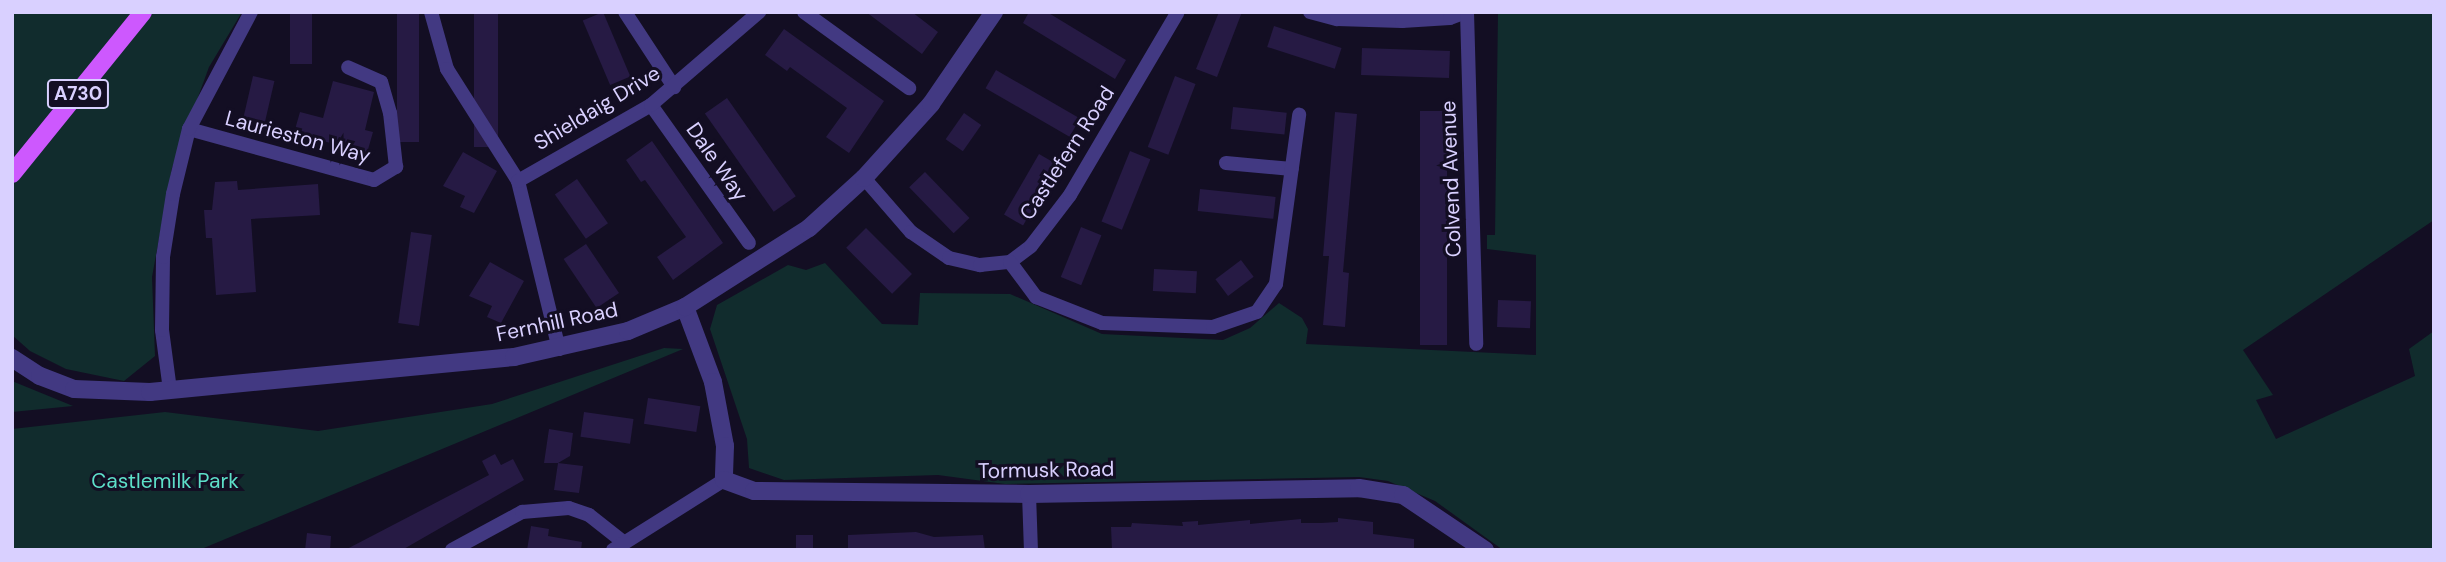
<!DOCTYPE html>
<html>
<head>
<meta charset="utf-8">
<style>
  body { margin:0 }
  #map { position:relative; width:2446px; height:562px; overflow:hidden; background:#130e23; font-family:"DM Sans",sans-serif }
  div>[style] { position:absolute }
  .green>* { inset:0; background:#112c2d }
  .building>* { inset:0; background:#261a44; transform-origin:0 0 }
  .minor>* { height:14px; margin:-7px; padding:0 7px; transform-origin:7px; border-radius:7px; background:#423982 }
  .tertiary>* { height:18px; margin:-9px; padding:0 9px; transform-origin:9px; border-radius:9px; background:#423982 }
  .primary>* { height:18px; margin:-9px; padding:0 9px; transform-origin:9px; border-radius:9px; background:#cd58fe }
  span { translate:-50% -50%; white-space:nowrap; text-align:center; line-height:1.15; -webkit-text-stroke:6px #130e23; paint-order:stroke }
  .shield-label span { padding:2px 5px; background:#130e23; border:2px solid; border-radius:5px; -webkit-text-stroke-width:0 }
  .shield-label { font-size:19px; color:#d9d0ff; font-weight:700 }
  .street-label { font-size:21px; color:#d9d0ff }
  .park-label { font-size:21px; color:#5ddec8 }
  .frame { position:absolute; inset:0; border:14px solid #d9d0ff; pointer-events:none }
</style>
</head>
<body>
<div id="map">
  <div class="green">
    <div style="clip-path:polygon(12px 12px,242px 12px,209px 67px,172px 168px,152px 277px,155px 356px,124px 381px,66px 369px,30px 351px,12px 335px)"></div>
    <div style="clip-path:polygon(1498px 12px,2434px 12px,2434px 220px,2243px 350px,2273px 395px,2256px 400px,2276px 439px,2415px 376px,2409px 349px,2434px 331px,2434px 550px,1503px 550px,1435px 501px,1388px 481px,1359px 477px,1005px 484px,938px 475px,784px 480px,749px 468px,747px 439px,710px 329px,717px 305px,788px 265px,806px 270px,825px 263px,882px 324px,918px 325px,920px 293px,1010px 294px,1102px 334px,1223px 340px,1250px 328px,1279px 303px,1302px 318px,1308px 329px,1306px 344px,1536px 355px,1536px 255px,1487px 249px,1487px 235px,1495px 235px)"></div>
    <div style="clip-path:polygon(664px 348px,683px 349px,199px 550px,12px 550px,12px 429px,165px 412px,318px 431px,492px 404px)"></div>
    <div style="clip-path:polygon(12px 381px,73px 406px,12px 412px)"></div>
  </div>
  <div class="building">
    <div style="left:290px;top:12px;width:22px;height:52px"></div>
    <div style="left:397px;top:12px;width:22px;height:130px"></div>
    <div style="left:474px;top:12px;width:24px;height:135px"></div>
    <div style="left:603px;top:12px;width:70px;height:22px;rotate:67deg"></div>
    <div style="clip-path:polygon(866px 12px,912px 12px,938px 32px,922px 54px)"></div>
    <div style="clip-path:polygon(1029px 12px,1047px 12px,1126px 60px,1115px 79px,1023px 23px)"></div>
    <div style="clip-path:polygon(1219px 12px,1242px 12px,1217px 77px,1196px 69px)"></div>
    <div style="left:1274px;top:26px;width:71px;height:22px;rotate:18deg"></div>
    <div style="clip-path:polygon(784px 29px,884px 101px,849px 153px,826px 137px,847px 108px,790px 67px,787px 71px,765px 55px)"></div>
    <div style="left:1362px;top:48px;width:88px;height:27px;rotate:2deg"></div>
    <div style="left:996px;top:70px;width:97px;height:21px;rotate:30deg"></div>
    <div style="left:253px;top:76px;width:22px;height:43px;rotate:13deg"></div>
    <div style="left:1175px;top:76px;width:22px;height:76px;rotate:21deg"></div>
    <div style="clip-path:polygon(333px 81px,374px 92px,365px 130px,373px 132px,367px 153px,294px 133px,300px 112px,323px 118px)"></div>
    <div style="left:727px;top:98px;width:120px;height:27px;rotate:55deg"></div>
    <div style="left:1233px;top:107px;width:54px;height:22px;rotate:6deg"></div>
    <div style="left:1420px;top:111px;width:27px;height:234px"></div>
    <div style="clip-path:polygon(1335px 112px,1357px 114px,1343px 272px,1349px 273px,1345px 327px,1323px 325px,1329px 256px,1323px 256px)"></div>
    <div style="left:964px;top:113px;width:21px;height:32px;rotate:35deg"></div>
    <div style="clip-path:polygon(652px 141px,723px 243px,673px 280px,657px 257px,686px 237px,645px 180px,641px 182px,626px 160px)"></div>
    <div style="left:1130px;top:151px;width:22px;height:76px;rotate:22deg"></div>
    <div style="clip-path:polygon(463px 152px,497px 171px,474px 213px,460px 207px,465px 196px,443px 186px)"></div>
    <div style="left:1039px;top:154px;width:22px;height:70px;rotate:30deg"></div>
    <div style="left:925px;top:172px;width:64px;height:22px;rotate:46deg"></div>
    <div style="left:577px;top:179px;width:54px;height:27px;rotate:55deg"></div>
    <div style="clip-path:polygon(237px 181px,238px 190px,318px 184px,320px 215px,251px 219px,256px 292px,216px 295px,212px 238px,206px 238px,204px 210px,212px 210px,215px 182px)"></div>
    <div style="left:1200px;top:189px;width:76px;height:22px;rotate:6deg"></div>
    <div style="left:1081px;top:227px;width:22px;height:54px;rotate:22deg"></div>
    <div style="left:866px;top:228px;width:65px;height:28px;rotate:45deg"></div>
    <div style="left:411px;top:232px;width:21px;height:92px;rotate:8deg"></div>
    <div style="left:586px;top:244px;width:59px;height:27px;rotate:56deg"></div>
    <div style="left:1241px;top:260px;width:21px;height:32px;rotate:53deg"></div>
    <div style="clip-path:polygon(490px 262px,524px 281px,501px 323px,487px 317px,492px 306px,469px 296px)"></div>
    <div style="left:1154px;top:269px;width:43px;height:22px;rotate:3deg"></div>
    <div style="left:1498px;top:300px;width:33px;height:27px;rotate:2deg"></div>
    <div style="left:648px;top:398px;width:53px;height:26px;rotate:9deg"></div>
    <div style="left:584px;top:412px;width:50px;height:25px;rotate:8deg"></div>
    <div style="clip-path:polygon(549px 429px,573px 433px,570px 456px,558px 463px,583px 466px,579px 493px,554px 490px,558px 463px,544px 463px)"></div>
    <div style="clip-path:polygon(495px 454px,501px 465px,513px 459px,524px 480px,402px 550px,345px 550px,489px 475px,482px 461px)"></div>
    <div style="clip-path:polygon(1338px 518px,1373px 522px,1373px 534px,1414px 539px,1414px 548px,1112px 550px,1111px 527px,1131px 527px,1132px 523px,1183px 526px,1182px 522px,1198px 521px,1198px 525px,1250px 520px,1250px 524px,1301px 519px,1301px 523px,1321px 523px,1338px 522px)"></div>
    <div style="clip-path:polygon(531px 526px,549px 529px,548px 536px,582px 542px,581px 550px,527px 550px)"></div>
    <div style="clip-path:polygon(916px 532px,934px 537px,983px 535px,985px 550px,848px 550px,848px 535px)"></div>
    <div style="clip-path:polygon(307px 533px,331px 536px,330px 550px,305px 550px)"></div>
    <div style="left:813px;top:535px;width:15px;height:17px;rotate:90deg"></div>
  </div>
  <div class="minor">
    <div style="left:431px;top:12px;width:59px;rotate:74.3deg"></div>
    <div style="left:447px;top:69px;width:133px;rotate:57.6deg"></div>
    <div style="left:518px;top:181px;width:173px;rotate:76.3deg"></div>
    <div style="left:625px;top:12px;width:90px;rotate:56.8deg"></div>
    <div style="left:804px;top:12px;width:130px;rotate:35.9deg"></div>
    <div style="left:1310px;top:12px;width:28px;rotate:15deg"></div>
    <div style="left:1337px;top:19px;width:65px;rotate:1.8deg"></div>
    <div style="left:1402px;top:21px;width:48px;rotate:-3.6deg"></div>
    <div style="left:1450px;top:18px;width:17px;rotate:-21deg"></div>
    <div style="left:1467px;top:12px;width:332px;rotate:88.4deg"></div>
    <div style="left:651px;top:105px;width:169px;rotate:54.6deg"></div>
    <div style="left:189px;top:129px;width:192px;rotate:15.4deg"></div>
    <div style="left:374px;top:180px;width:26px;rotate:-31deg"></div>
    <div style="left:396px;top:167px;width:54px;rotate:-96.3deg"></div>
    <div style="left:390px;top:113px;width:32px;rotate:-106deg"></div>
    <div style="left:381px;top:82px;width:36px;rotate:-156deg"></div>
    <div style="left:1226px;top:163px;width:66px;rotate:5.2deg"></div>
    <div style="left:864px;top:178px;width:72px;rotate:49deg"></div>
    <div style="left:911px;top:232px;width:46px;rotate:34.4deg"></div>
    <div style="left:949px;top:258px;width:32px;rotate:13deg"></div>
    <div style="left:980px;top:265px;width:30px;rotate:-6deg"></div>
    <div style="left:1010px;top:262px;width:26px;rotate:-37deg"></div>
    <div style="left:1031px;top:246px;width:64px;rotate:-52.6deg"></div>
    <div style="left:1070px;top:195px;width:212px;rotate:-59.5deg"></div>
    <div style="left:518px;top:181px;width:153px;rotate:-29.7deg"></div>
    <div style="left:651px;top:105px;width:143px;rotate:-40.7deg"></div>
    <div style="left:1010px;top:262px;width:44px;rotate:53.4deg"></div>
    <div style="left:1036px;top:297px;width:71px;rotate:21.5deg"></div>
    <div style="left:1102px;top:323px;width:111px;rotate:2.1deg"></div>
    <div style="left:1213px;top:327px;width:46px;rotate:-18.8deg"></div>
    <div style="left:1257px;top:312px;width:34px;rotate:-56deg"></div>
    <div style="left:1276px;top:284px;width:171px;rotate:-82.2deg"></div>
    <div style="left:170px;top:390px;width:61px;rotate:-97.6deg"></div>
    <div style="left:162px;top:330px;width:73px;rotate:-89.2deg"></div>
    <div style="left:163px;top:257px;width:64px;rotate:-81deg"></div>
    <div style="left:173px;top:194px;width:67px;rotate:-76.2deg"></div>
    <div style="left:189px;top:129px;width:132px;rotate:-62.1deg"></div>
    <div style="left:1029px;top:494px;width:56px;rotate:88deg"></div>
    <div style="left:452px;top:550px;width:80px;rotate:-28.5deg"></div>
    <div style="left:522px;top:512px;width:47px;rotate:-4.9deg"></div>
    <div style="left:569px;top:508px;width:21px;rotate:19deg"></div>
    <div style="left:589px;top:515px;width:42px;rotate:38.2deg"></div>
    <div style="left:613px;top:550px;width:131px;rotate:-32.2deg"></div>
  </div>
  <div class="tertiary">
    <div style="left:685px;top:307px;width:80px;rotate:69.5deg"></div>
    <div style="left:713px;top:382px;width:65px;rotate:79.4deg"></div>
    <div style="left:725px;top:446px;width:34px;rotate:92deg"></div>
    <div style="left:724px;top:480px;width:32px;rotate:20deg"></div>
    <div style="left:754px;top:491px;width:275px;rotate:0.6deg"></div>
    <div style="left:1029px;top:494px;width:330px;rotate:-1deg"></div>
    <div style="left:1359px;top:488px;width:45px;rotate:9deg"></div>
    <div style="left:1403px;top:495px;width:99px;rotate:33.9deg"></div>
    <div style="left:12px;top:358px;width:33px;rotate:33deg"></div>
    <div style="left:40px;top:376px;width:36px;rotate:21deg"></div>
    <div style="left:74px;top:389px;width:76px;rotate:2.3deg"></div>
    <div style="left:150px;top:392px;width:366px;rotate:-5.5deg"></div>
    <div style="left:514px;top:357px;width:117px;rotate:-12.8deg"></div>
    <div style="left:628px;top:331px;width:62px;rotate:-22.8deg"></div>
    <div style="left:685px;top:307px;width:147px;rotate:-32.5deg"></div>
    <div style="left:809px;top:228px;width:74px;rotate:-42.3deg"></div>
    <div style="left:864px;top:178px;width:100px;rotate:-47.8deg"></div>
    <div style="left:931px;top:104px;width:112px;rotate:-55.6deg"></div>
  </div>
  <div class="primary">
    <div style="left:12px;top:174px;width:208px;rotate:-51deg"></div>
  </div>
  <div class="shield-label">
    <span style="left:78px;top:94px">A730</span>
  </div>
  <div class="street-label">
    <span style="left:597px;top:108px;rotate:-31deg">Shieldaig Drive</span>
    <span style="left:298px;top:137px;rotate:15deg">Laurieston Way</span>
    <span style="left:1067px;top:153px;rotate:-57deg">Castlefern Road</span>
    <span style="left:717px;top:162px;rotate:55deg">Dale Way</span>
    <span style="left:1451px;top:179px;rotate:-92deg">Colvend Avenue</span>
    <span style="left:557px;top:322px;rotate:-12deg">Fernhill Road</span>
    <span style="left:1046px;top:470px;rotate:-1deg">Tormusk Road</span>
  </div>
  <div class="park-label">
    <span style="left:165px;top:481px">Castlemilk Park</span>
  </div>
  <div class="frame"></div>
</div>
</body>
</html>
